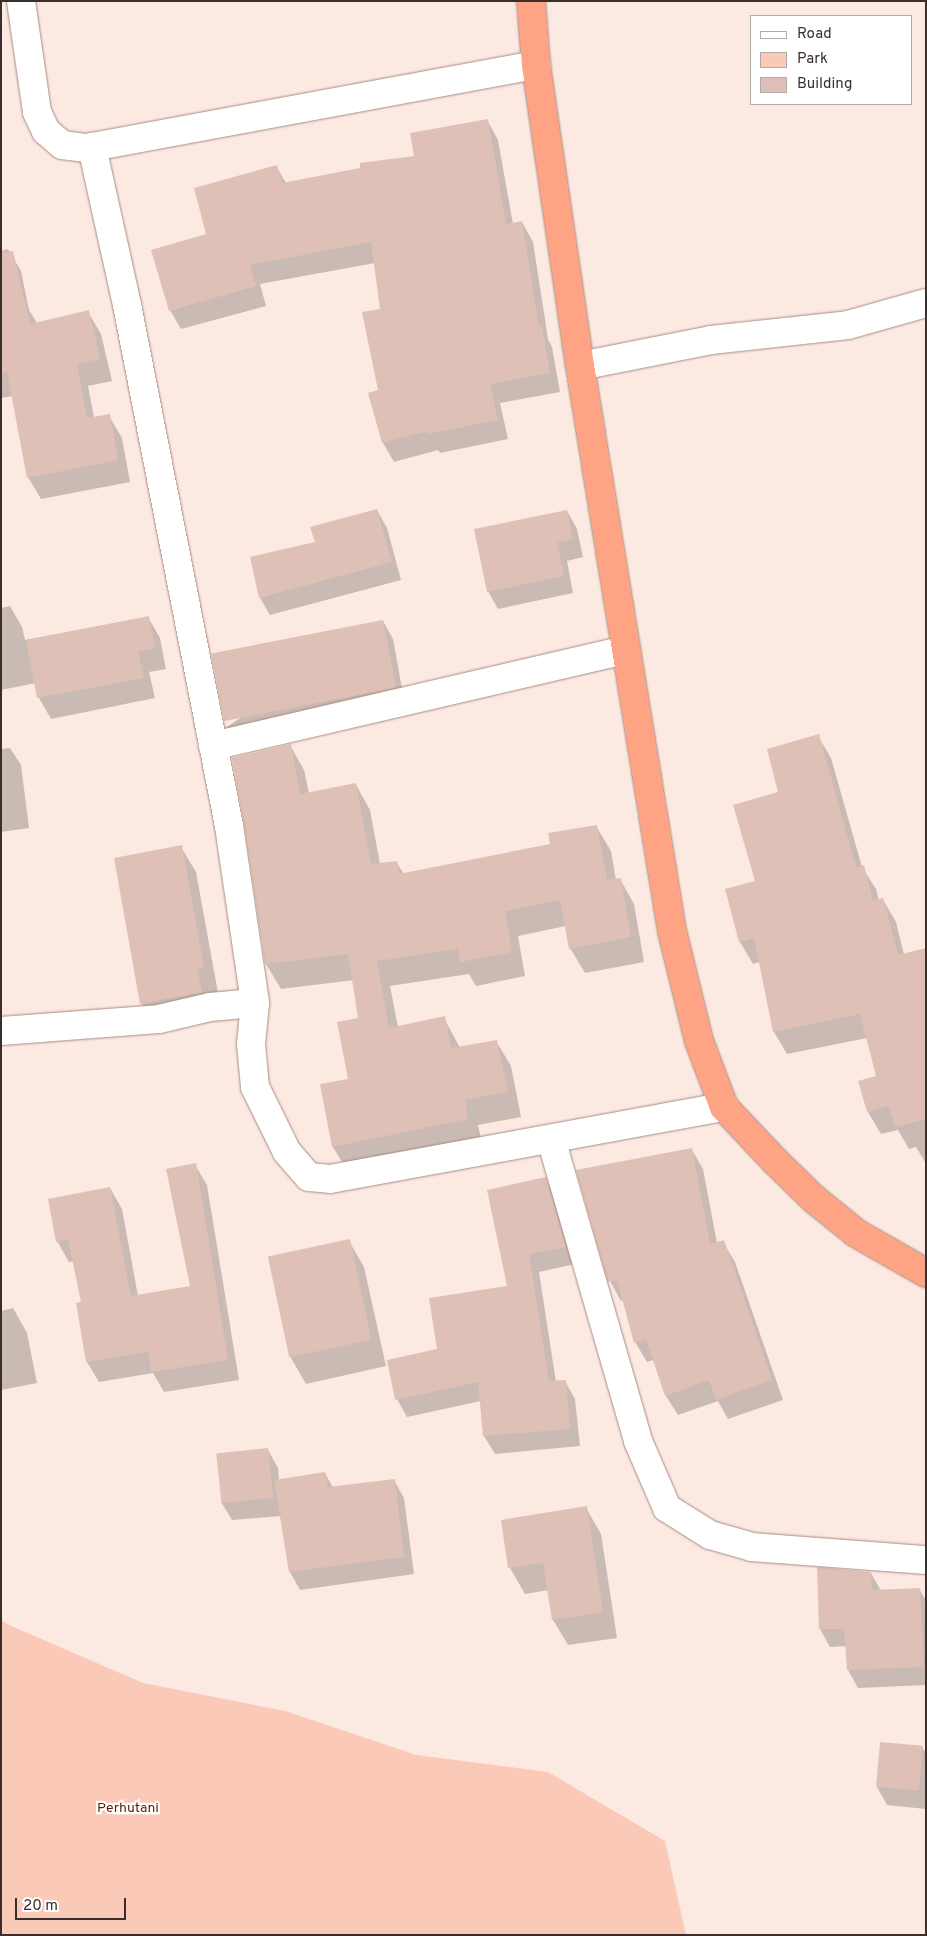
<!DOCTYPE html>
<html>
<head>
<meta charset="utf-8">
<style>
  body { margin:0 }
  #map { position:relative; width:927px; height:1936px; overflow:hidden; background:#fce9e2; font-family:Overpass,sans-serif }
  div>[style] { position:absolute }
  .green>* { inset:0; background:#fac9b8 }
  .shadow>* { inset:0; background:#0003 }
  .building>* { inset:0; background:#dfc0b6; transform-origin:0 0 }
  .roads { filter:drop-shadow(0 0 1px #a88b81) drop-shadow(0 0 1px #a88b81) }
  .minor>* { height:28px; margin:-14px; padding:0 14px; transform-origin:14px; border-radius:14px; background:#fff }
  .highway>* { height:28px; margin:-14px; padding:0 14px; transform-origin:14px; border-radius:14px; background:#fea383 }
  span { translate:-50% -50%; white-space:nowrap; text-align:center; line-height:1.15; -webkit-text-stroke:4.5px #fff; paint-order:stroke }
  .park-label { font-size:14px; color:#601c00 }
  .frame { position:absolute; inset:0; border:2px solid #3a2e2a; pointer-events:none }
  .legend { position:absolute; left:750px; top:15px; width:162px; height:90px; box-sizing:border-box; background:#fff; border:1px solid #b0abaa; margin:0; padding:6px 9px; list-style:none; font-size:15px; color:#3a2e2a }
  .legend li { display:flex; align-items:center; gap:10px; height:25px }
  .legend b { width:25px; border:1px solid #b0abaa }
  .scale { position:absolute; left:15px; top:1898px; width:111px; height:22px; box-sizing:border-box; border:2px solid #3a2e2a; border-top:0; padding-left:6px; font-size:15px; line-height:18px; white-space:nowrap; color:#3a2e2a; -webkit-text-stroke:4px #fff; paint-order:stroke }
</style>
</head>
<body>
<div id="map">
  <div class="green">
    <div style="clip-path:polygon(1px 1620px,9px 1625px,143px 1683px,285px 1711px,416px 1755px,548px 1772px,665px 1841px,686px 1935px,1px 1935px)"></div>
  </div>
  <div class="shadow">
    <div style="clip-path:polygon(487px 120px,498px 140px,513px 224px,522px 222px,533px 242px,548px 339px,552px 347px,560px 392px,500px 403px,508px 439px,440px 453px,438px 450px,394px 462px,383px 443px,379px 391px,381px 310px,375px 263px,260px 284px,266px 306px,181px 329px,170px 310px,208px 235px,276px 166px,286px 183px,362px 169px,415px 157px)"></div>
    <div style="clip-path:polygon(8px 249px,21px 271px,29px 310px,37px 323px,88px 312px,101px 334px,112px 381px,88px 386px,94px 418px,109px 416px,122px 438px,130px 482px,41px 499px,28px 477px,13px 396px,1px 398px,1px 251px)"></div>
    <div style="clip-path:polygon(377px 510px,387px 528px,401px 580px,270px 615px,260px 598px,316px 543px)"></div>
    <div style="clip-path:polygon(567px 511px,577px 529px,583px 557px,567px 561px,573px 593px,498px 609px,488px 591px)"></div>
    <div style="clip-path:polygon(10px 606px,22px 627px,25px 640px,148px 617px,160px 638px,166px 669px,149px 672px,155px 698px,51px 719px,39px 698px,36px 683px,1px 690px,1px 608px)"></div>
    <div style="clip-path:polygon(383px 621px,393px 639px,405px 705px,237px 744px,227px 727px)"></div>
    <div style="clip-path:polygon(818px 736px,831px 758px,862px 867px,876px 889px,879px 901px,883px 900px,896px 922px,904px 955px,926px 949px,925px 1162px,916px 1147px,909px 1149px,898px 1130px,881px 1134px,868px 1112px,860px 1082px,877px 1077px,867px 1038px,787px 1054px,774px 1032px,760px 962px,753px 964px,740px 942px,727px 890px,757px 882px,780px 793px)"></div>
    <div style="clip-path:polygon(290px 745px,304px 770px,309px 793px,356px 785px,370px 810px,380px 864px,396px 862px,404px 874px,551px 845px,596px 826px,611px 851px,616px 880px,620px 879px,634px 904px,644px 962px,585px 973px,570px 948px,566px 926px,518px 936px,525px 976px,476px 986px,469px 974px,390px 986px,398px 1027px,444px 1018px,460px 1048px,496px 1041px,511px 1066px,521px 1117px,478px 1125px,482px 1143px,348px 1172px,333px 1147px,322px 1085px,350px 1080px,360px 1019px,354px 980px,281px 989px,266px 964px)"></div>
    <div style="clip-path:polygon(10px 748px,21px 765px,29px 828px,1px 832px,1px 749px)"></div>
    <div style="clip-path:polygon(181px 847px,196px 872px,218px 993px,156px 1029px,142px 1004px)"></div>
    <div style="clip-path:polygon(692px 1150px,703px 1169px,717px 1243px,723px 1242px,735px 1262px,783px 1400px,728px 1419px,718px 1401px,678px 1415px,666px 1396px,654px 1360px,647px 1362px,635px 1342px,624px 1300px,621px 1301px,610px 1281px)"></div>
    <div style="clip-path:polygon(195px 1165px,207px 1185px,239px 1380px,164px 1392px,153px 1373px,99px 1382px,87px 1362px,78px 1304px,82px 1303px,74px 1261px,69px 1262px,57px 1241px,110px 1188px,122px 1209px,138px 1296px,192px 1287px)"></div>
    <div style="clip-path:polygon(545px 1179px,555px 1196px,575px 1264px,539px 1272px,556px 1382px,565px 1381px,575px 1399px,580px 1446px,495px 1454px,484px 1436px,481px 1401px,407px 1417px,397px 1399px,438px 1350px,508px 1287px)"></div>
    <div style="clip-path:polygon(349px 1241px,364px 1267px,386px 1366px,306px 1384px,291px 1358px)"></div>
    <div style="clip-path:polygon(13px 1308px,27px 1333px,37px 1383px,1px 1390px,1px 1311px)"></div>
    <div style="clip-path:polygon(268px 1450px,278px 1468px,279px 1480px,325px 1473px,333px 1488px,394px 1480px,404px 1498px,414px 1574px,300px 1590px,290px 1572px,281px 1516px,232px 1520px,221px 1502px)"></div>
    <div style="clip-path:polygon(586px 1508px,601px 1534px,617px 1638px,568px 1645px,553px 1620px,549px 1590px,525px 1594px,510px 1568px)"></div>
    <div style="clip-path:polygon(871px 1573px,881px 1591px,919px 1589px,926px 1600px,926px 1685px,858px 1688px,848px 1670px,847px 1646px,830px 1647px,820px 1629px)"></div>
    <div style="clip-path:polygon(881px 1744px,922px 1747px,926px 1753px,926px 1809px,887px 1805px,877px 1787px)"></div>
  </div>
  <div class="building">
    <div style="clip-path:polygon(488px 119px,506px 224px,522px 221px,539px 327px,542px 326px,550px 373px,490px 384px,498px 420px,427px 434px,427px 431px,382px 443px,368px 393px,378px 390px,362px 312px,380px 309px,371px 242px,250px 265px,256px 286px,169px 311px,151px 250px,206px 234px,194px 188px,277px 165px,282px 183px,360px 168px,360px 163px,414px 156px,410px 133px)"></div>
    <div style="clip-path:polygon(13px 251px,30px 324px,89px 310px,100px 359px,77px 364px,87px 418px,110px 414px,118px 460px,27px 478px,7px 372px,1px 374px,1px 252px)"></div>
    <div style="clip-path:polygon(377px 509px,392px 562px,259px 598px,250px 557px,315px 542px,310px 527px)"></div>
    <div style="clip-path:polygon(567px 510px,573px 539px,557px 543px,564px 576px,487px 592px,474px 529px)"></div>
    <div style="clip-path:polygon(149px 616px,155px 648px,138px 652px,144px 678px,37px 698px,26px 640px)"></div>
    <div style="left:383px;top:620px;width:69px;height:175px;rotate:79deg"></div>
    <div style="clip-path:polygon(819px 734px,856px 867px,864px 865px,873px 901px,883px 898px,898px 955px,926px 948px,926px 1119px,895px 1127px,889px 1106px,867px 1112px,858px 1081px,876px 1076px,860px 1014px,773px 1032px,754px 938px,739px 942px,725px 889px,755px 881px,733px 805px,778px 792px,767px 749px)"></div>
    <div style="clip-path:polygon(291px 744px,300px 794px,356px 783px,371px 864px,397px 861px,399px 874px,550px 844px,548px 833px,597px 825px,607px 880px,621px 878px,631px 937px,569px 949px,560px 900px,505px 911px,512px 952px,460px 962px,458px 949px,377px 961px,389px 1028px,445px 1016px,451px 1048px,497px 1040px,508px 1092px,465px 1100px,468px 1119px,332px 1147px,320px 1084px,348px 1079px,337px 1022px,358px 1018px,348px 954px,265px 964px,244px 824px,232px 758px)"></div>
    <div style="clip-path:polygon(182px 845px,204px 967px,197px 968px,202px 992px,140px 1004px,114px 858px)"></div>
    <div style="clip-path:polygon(692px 1148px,710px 1244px,724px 1240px,772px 1380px,716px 1400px,709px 1380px,665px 1396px,646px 1339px,634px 1343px,617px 1280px,608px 1282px,576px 1170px)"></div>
    <div style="clip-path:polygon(196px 1163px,228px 1360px,151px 1372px,148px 1352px,86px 1362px,76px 1303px,81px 1302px,68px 1239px,56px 1242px,48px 1199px,110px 1187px,131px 1296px,190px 1286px,166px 1169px)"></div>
    <div style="clip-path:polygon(546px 1177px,566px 1247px,529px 1254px,549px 1381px,566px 1380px,570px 1429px,483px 1436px,478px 1382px,395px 1400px,387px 1360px,437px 1349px,429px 1298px,507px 1286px,487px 1190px)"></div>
    <div style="left:350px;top:1239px;width:103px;height:84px;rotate:78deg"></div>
    <div style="left:268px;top:1448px;width:50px;height:52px;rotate:84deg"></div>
    <div style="clip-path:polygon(325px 1472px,328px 1487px,395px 1479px,404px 1557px,289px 1572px,274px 1480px)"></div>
    <div style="clip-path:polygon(587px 1506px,603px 1612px,552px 1620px,543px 1563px,508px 1568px,501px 1520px)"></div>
    <div style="clip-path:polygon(817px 1567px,871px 1572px,872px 1590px,920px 1588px,924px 1667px,847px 1670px,844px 1629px,819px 1629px)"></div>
    <div style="left:880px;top:1742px;width:43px;height:45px;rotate:5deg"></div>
  </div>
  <div class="roads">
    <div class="minor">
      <div style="left:21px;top:1px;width:112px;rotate:81.8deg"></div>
      <div style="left:37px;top:112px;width:21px;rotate:65deg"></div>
      <div style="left:46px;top:131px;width:21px;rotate:41deg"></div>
      <div style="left:62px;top:145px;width:25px;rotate:7deg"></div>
      <div style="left:87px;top:148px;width:457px;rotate:-10.5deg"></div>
      <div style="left:92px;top:147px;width:162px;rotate:77.5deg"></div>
      <div style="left:127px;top:305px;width:531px;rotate:78.92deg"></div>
      <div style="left:229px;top:826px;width:179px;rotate:81.6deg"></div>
      <div style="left:580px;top:366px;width:134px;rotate:-11.2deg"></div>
      <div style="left:711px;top:340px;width:138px;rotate:-6.2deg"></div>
      <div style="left:848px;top:325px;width:81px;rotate:-15.8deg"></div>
      <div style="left:213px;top:746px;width:424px;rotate:-13.1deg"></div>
      <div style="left:1px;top:1031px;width:158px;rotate:-4.3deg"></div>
      <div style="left:159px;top:1019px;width:52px;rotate:-13.2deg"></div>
      <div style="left:210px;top:1007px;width:45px;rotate:-5.1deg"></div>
      <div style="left:255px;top:1003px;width:41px;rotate:95.6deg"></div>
      <div style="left:251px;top:1044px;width:43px;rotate:84.7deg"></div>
      <div style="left:255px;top:1087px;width:72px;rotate:63.8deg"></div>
      <div style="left:287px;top:1152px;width:33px;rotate:49deg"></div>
      <div style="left:309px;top:1177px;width:21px;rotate:5deg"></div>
      <div style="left:330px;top:1179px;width:401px;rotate:-10.4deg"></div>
      <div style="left:551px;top:1139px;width:314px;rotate:73.9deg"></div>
      <div style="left:638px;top:1441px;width:73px;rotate:66.6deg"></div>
      <div style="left:667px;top:1508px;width:51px;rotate:32.1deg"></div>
      <div style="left:710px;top:1535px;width:44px;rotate:15.9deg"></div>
      <div style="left:752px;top:1547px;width:174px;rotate:4.3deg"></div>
    </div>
    <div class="highway">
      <div style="left:531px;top:1px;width:64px;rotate:85.5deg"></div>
      <div style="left:536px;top:65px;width:304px;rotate:81.7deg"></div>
      <div style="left:580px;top:366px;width:572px;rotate:80.75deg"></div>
      <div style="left:672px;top:931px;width:113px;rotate:76.2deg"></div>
      <div style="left:699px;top:1041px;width:71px;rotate:69.3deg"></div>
      <div style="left:724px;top:1107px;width:74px;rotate:46.6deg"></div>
      <div style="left:775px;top:1161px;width:54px;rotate:44.3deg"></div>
      <div style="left:814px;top:1199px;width:54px;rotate:39deg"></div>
      <div style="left:856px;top:1233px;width:81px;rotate:29.7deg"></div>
    </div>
  </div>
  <div class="park-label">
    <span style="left:128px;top:1809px">Perhutani</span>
  </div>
  <div class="frame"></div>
  <ul class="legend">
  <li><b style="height:6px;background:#fff"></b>Road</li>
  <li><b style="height:14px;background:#fac9b8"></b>Park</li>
  <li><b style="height:14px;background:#dfc0b6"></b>Building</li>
  </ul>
  <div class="scale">20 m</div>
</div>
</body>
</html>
